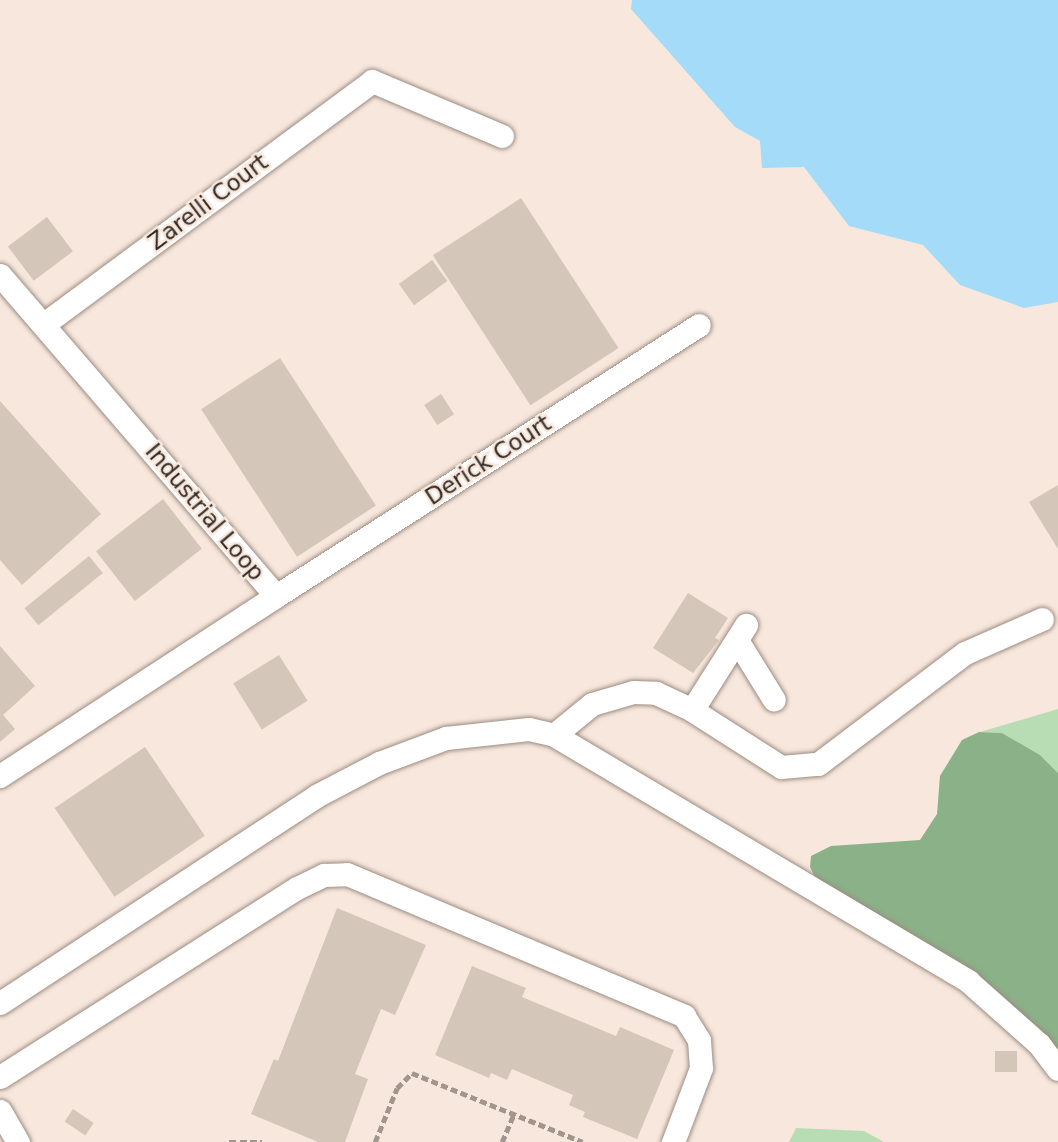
<!DOCTYPE html>
<html>
<head>
<meta charset="utf-8">
<style>
  body { margin:0 }
  #map { position:relative; width:1058px; height:1142px; overflow:hidden; background:#f8e7dc; font-family:"DejaVu Sans",sans-serif }
  div>[style] { position:absolute }
  .green>* { inset:0; background:#b8ddb5 }
  .forest>* { inset:0; background:#8bb188 }
  .water>* { inset:0; background:#a3dbf9 }
  .building>* { inset:0; background:#d4c6b9; transform-origin:0 0 }
  .path>* { height:4.5px; margin-top:-2.25px; transform-origin:0; background:repeating-linear-gradient(90deg,#a1958d 0 7px,transparent 0 10.5px) }
  .roads { filter:drop-shadow(0 0 2px #9b8c82) drop-shadow(0 0 2px #9b8c82) }
  .minor>* { height:23px; margin:-11.5px; padding:0 11.5px; transform-origin:11.5px; border-radius:11.5px; background:#fff }
  span { translate:-50% -50%; white-space:nowrap; text-align:center; line-height:1.15; -webkit-text-stroke:5px #f8e7dc; paint-order:stroke }
  .street-label { font-size:23px; color:#312b27 }
</style>
</head>
<body>
<div id="map">
  <div class="green">
    <div style="clip-path:polygon(1058px 709px,1058px 773px,1040px 755px,1002px 733px,980px 732px)"></div>
    <div style="clip-path:polygon(796px 1128px,864px 1131px,884px 1142px,789px 1142px)"></div>
  </div>
  <div class="forest">
    <div style="clip-path:polygon(979px 732px,1002px 733px,1040px 755px,1058px 773px,1058px 1050px,1045px 1036px,815px 877px,810px 867px,811px 856px,831px 846px,920px 840px,937px 814px,940px 776px,962px 740px)"></div>
  </div>
  <div class="water">
    <div style="clip-path:polygon(632px 0,1058px 0,1058px 302px,1024px 308px,960px 285px,923px 245px,849px 226px,804px 167px,762px 168px,760px 141px,735px 127px,631px 9px)"></div>
  </div>
  <div class="building">
    <div style="left:521px;top:198px;width:179px;height:105px;rotate:57deg"></div>
    <div style="left:47px;top:217px;width:43px;height:49px;rotate:53deg"></div>
    <div style="left:432px;top:260px;width:26px;height:41px;rotate:54deg"></div>
    <div style="left:280px;top:358px;width:176px;height:94px;rotate:57deg"></div>
    <div style="left:441px;top:394px;width:24px;height:20px;rotate:57deg"></div>
    <div style="clip-path:polygon(0 401px,101px 514px,22px 585px,0 560px)"></div>
    <div style="clip-path:polygon(1058px 485px,1058px 549px,1029px 502px)"></div>
    <div style="left:163px;top:499px;width:63px;height:85px;rotate:52deg"></div>
    <div style="left:89px;top:556px;width:22px;height:83px;rotate:51deg"></div>
    <div style="clip-path:polygon(688px 593px,728px 618px,715px 638px,719px 640px,693px 673px,653px 648px)"></div>
    <div style="clip-path:polygon(0 646px,35px 686px,3px 715px,15px 729px,0 742px)"></div>
    <div style="left:279px;top:655px;width:54px;height:54px;rotate:58deg"></div>
    <div style="left:145px;top:747px;width:107px;height:109px;rotate:56deg"></div>
    <div style="clip-path:polygon(337px 908px,426px 945px,395px 1015px,381px 1009px,355px 1074px,368px 1079px,345px 1142px,318px 1142px,251px 1114px,274px 1059px,278px 1061px)"></div>
    <div style="clip-path:polygon(472px 966px,526px 988px,522px 997px,616px 1036px,620px 1027px,674px 1050px,637px 1139px,583px 1117px,585px 1112px,569px 1105px,573px 1095px,512px 1069px,507px 1080px,491px 1073px,489px 1078px,435px 1055px)"></div>
    <div style="left:995px;top:1051px;width:22px;height:21px"></div>
    <div style="left:73px;top:1109px;width:25px;height:15px;rotate:34deg"></div>
  </div>
  <div class="path">
    <div style="left:229px;top:1142px;width:33px"></div>
    <div style="left:375px;top:1142px;width:58px;rotate:-67.8deg"></div>
    <div style="left:397px;top:1088px;width:21px;rotate:-45deg"></div>
    <div style="left:412px;top:1073px;width:184px;rotate:22deg"></div>
    <div style="left:502px;top:1142px;width:30px;rotate:-67deg"></div>
  </div>
  <div class="roads">
    <div class="minor">
      <div style="left:0;top:275px;width:423px;rotate:49.3deg"></div>
      <div style="left:276px;top:596px;width:330px;rotate:146.9deg"></div>
      <div style="left:44px;top:324px;width:408px;rotate:-36.5deg"></div>
      <div style="left:372px;top:81px;width:141px;rotate:22.9deg"></div>
      <div style="left:276px;top:596px;width:502px;rotate:-32.65deg"></div>
      <div style="left:737px;top:640px;width:70px;rotate:58.3deg"></div>
      <div style="left:692px;top:710px;width:101px;rotate:-57.6deg"></div>
      <div style="left:554px;top:735px;width:49px;rotate:-39.2deg"></div>
      <div style="left:592px;top:704px;width:43px;rotate:-16.3deg"></div>
      <div style="left:633px;top:692px;width:23px;rotate:2deg"></div>
      <div style="left:656px;top:693px;width:40px;rotate:25deg"></div>
      <div style="left:692px;top:710px;width:106px;rotate:32.6deg"></div>
      <div style="left:781px;top:767px;width:37px;rotate:-5deg"></div>
      <div style="left:818px;top:764px;width:184px;rotate:-37.1deg"></div>
      <div style="left:965px;top:653px;width:84px;rotate:-23.8deg"></div>
      <div style="left:0;top:1003px;width:378px;rotate:-33.2deg"></div>
      <div style="left:316px;top:796px;width:71px;rotate:-27.6deg"></div>
      <div style="left:379px;top:763px;width:72px;rotate:-20.5deg"></div>
      <div style="left:446px;top:738px;width:83px;rotate:-6.2deg"></div>
      <div style="left:529px;top:729px;width:26px;rotate:13deg"></div>
      <div style="left:554px;top:735px;width:482px;rotate:30.7deg"></div>
      <div style="left:968px;top:981px;width:95px;rotate:41.6deg"></div>
      <div style="left:1039px;top:1044px;width:31px;rotate:53deg"></div>
      <div style="left:0;top:1077px;width:352px;rotate:-32.5deg"></div>
      <div style="left:297px;top:888px;width:30px;rotate:-26deg"></div>
      <div style="left:324px;top:875px;width:23px;rotate:-2deg"></div>
      <div style="left:347px;top:874px;width:366px;rotate:22.8deg"></div>
      <div style="left:684px;top:1016px;width:28px;rotate:58deg"></div>
      <div style="left:699px;top:1040px;width:28px;rotate:86deg"></div>
      <div style="left:701px;top:1068px;width:79px;rotate:110.7deg"></div>
      <div style="left:0;top:1111px;width:36px;rotate:60deg"></div>
    </div>
  </div>
  <div class="street-label">
    <span style="left:208px;top:202px;rotate:-37deg">Zarelli Court</span>
    <span style="left:488px;top:460px;rotate:-33deg">Derick Court</span>
    <span style="left:205px;top:512px;rotate:50deg">Industrial Loop</span>
  </div>
</div>
</body>
</html>
